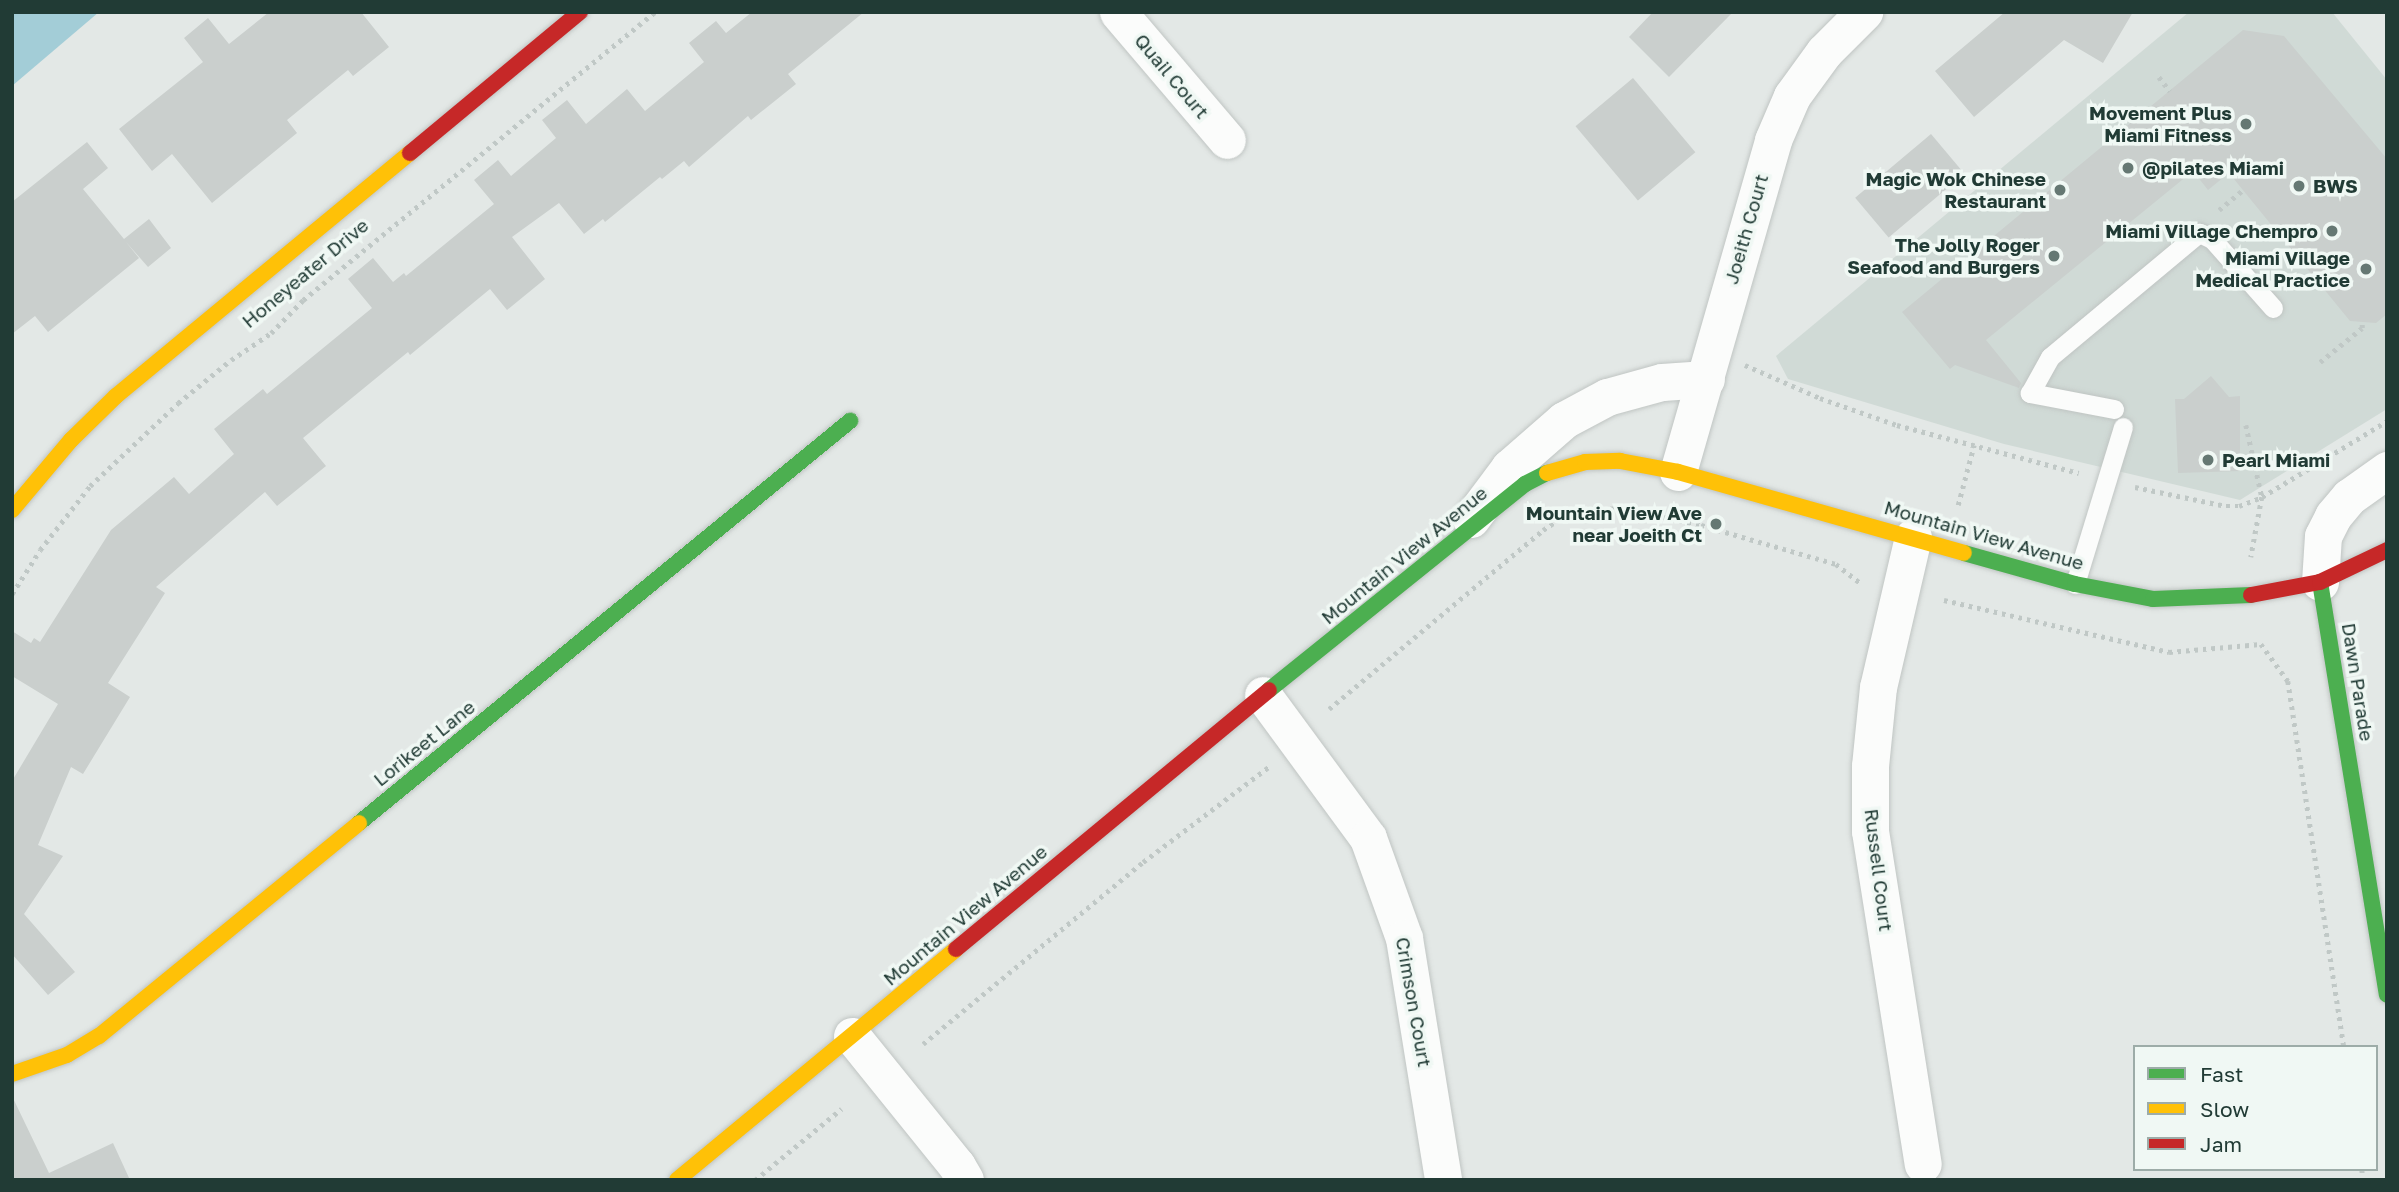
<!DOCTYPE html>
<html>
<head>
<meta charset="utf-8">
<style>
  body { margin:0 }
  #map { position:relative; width:2399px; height:1192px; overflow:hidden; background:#e3e8e6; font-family:"Golos Text",sans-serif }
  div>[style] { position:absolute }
  .built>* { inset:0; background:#d0dad6 }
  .water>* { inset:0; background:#a3cdd7 }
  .building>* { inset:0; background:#cacfcd; transform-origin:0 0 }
  .path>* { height:4.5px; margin-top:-2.25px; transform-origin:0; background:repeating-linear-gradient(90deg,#c0c8c6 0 3.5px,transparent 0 8.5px) }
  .roads { filter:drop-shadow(0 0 2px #c0c5c3) drop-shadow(0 0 2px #c0c5c3) }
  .lane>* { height:19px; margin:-9.5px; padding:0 9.5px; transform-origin:9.5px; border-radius:9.5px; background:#fbfcfb }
  .street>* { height:37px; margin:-18.5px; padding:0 18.5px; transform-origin:18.5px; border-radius:18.5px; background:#fbfcfb }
  .fast>* { height:16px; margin:-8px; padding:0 8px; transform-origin:8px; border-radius:8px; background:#4caf50 }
  .slow>* { height:16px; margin:-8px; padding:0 8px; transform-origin:8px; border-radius:8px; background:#ffc107 }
  .jam>* { height:16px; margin:-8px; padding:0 8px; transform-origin:8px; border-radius:8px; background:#c62828 }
  .dots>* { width:19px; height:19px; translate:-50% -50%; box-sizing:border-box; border:4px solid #f0f8f4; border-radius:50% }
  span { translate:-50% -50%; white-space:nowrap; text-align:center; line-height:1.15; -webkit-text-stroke:7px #f0f8f4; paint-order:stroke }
  .street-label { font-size:19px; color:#213b35 }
  .poi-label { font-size:19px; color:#213b35; font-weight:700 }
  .right { translate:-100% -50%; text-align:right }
  .left { translate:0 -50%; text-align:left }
  .frame { position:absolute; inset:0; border:14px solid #213b35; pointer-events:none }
  .legend { position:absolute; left:2133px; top:1045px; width:245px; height:126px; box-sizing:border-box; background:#f0f8f4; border:2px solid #9daca8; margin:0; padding:9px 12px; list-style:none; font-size:21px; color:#213b35 }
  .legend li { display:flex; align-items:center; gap:14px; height:35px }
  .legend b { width:35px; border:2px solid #9daca8 }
</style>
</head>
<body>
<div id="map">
  <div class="built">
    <div style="clip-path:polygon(2189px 12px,2332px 12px,2387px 80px,2387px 409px,2240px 500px,2004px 444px,1788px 379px,1776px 356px)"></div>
  </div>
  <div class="water">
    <div style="clip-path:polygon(12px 12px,99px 12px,12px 86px)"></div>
  </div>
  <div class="building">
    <div style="clip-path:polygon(269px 12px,361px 12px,389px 47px,353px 76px,348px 70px,287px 120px,297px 133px,212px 203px,172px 154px,152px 171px,119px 129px,203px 62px,184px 38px,208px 18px,229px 44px)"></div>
    <div style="clip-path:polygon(752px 12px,864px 12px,788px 74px,796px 84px,751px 120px,748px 116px,689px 167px,684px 161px,662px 179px,660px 177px,605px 222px,603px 219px,584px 234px,559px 203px,512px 237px,545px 279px,507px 310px,490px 289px,410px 355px,408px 352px,303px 438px,326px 466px,277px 506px,265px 492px,156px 587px,165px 593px,108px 683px,130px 697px,83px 774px,71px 767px,38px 845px,63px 856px,24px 914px,75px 972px,48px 995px,12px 954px,12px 781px,58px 704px,12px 676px,12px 631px,31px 643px,34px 638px,40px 642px,111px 530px,174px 477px,189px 494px,234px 454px,214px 429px,263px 389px,267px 394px,372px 308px,348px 279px,373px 258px,393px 282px,404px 273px,406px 276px,494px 204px,474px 180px,498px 160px,511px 176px,556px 138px,542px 120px,567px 100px,586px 124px,627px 89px,645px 111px,704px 62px,689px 43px,716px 21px,726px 33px)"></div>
    <div style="clip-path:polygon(1653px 12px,1733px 12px,1669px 77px,1629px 37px)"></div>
    <div style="clip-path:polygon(2005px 12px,2133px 12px,2103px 63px,2064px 40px,1974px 117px,1935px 71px)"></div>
    <div style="clip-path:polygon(2243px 30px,2284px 36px,2387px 159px,2387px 314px,2376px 323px,2350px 321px,2229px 173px,2208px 190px,2193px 171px,1986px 340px,2021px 383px,2019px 388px,1955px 365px,1950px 369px,1902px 312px)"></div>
    <div style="left:1633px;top:78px;width:97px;height:75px;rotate:50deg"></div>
    <div style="left:1931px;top:134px;width:52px;height:99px;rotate:50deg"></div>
    <div style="clip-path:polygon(87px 142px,108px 168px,83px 189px,124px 239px,149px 219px,171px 248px,148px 267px,126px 242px,139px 258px,48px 332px,35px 316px,12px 334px,12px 202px)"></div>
    <div style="clip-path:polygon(2211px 376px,2229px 397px,2240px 396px,2240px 471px,2178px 473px,2175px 399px,2184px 399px)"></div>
    <div style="clip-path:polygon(12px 1096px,49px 1173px,113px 1143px,130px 1180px,12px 1180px)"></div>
  </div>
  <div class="path">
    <div style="left:2159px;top:77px;width:18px;rotate:52deg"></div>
    <div style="left:2219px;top:210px;width:31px;rotate:-40deg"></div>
    <div style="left:2320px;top:362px;width:54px;rotate:-39deg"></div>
    <div style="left:2362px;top:328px;width:6px;rotate:-90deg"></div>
    <div style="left:1745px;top:365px;width:82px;rotate:23.7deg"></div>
    <div style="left:1820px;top:398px;width:82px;rotate:19.3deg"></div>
    <div style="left:1897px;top:425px;width:188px;rotate:14.8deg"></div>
    <div style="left:2246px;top:425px;width:74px;rotate:77.5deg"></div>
    <div style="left:2262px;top:497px;width:61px;rotate:100.4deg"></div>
    <div style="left:2135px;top:487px;width:93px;rotate:11.8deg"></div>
    <div style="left:2226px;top:506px;width:13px"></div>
    <div style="left:2239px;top:506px;width:25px;rotate:-21deg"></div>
    <div style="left:2262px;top:497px;width:146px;rotate:-31.3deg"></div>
    <div style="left:1958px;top:505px;width:62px;rotate:-75.1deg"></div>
    <div style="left:12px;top:594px;width:52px;rotate:-57.5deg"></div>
    <div style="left:40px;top:550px;width:81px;rotate:-52deg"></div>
    <div style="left:90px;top:486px;width:121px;rotate:-43.3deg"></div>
    <div style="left:178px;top:403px;width:68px;rotate:-39.1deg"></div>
    <div style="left:231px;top:360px;width:48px;rotate:-34deg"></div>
    <div style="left:271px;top:333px;width:46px;rotate:-45.9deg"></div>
    <div style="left:303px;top:300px;width:455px;rotate:-39.3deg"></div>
    <div style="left:1944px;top:600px;width:231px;rotate:13deg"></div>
    <div style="left:2169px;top:652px;width:92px;rotate:-5deg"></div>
    <div style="left:2261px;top:644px;width:46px;rotate:53.9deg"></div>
    <div style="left:2288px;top:681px;width:370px;rotate:81.3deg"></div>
    <div style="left:1329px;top:709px;width:279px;rotate:-39.9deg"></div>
    <div style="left:1543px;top:530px;width:27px;rotate:-34deg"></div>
    <div style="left:1565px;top:515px;width:21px;rotate:-14deg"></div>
    <div style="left:1585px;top:510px;width:36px;rotate:-3deg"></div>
    <div style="left:1621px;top:508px;width:82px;rotate:12deg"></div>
    <div style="left:1701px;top:525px;width:141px;rotate:16.1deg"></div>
    <div style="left:1836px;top:564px;width:31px;rotate:38deg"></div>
    <div style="left:923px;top:1044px;width:286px;rotate:-39.6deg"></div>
    <div style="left:1143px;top:862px;width:159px;rotate:-37.1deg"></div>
    <div style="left:2362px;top:1169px;width:11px;rotate:85deg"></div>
    <div style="left:755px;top:1180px;width:112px;rotate:-39.5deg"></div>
  </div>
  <div class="roads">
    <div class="lane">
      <div style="left:2114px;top:409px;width:86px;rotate:-169.2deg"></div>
      <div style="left:2030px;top:393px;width:41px;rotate:-60.9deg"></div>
      <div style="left:2050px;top:357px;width:194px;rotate:-39.8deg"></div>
      <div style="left:2199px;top:233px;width:14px;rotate:25deg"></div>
      <div style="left:2212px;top:239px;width:92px;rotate:48.5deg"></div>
      <div style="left:2075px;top:584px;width:164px;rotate:-73deg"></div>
    </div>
    <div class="street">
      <div style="left:1118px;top:12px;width:168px;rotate:49.6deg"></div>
      <div style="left:1678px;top:472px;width:345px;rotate:-74deg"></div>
      <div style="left:1773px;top:140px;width:48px;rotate:-66.6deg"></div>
      <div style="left:1792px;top:96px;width:54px;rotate:-54deg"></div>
      <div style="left:1824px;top:52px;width:57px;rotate:-45deg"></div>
      <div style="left:1471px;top:519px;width:64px;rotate:-53.3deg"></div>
      <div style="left:1509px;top:468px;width:73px;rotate:-41.1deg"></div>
      <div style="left:1564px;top:420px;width:49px;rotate:-28.1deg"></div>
      <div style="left:1607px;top:397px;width:57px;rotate:-15.3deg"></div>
      <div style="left:1662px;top:382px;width:44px;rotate:-3.9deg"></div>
      <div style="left:1913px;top:537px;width:154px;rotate:103.1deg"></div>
      <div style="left:1878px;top:687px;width:79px;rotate:95.8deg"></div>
      <div style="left:1870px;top:766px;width:65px;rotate:90deg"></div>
      <div style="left:1870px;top:831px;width:337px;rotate:81deg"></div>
      <div style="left:2320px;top:582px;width:46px;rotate:-86.3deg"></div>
      <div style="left:2323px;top:536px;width:22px;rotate:-63deg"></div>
      <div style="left:2333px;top:516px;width:25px;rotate:-50deg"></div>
      <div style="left:2349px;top:497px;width:47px;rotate:-35.4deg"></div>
      <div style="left:1263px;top:695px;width:177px;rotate:53.7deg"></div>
      <div style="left:1368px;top:838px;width:106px;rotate:70.2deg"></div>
      <div style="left:1404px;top:938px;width:245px;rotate:80.8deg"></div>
      <div style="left:852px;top:1036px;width:167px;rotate:51.1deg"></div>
      <div style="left:957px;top:1166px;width:16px;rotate:60deg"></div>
    </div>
    <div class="fast">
      <div style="left:1964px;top:553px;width:115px;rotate:15.6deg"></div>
      <div style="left:2075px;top:584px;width:79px;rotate:10.9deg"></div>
      <div style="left:2153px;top:599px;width:98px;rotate:-2.3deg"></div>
      <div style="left:2320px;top:582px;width:418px;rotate:80.8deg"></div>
      <div style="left:1269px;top:690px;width:329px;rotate:-38.8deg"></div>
      <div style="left:1525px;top:484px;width:25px;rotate:-27deg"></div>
      <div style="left:359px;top:823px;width:635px;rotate:-39.31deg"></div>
    </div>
    <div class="slow">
      <div style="left:1547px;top:473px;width:40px;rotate:-16deg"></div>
      <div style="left:1585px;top:462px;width:35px;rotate:-2deg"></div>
      <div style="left:1620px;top:461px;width:59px;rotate:10.7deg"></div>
      <div style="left:1678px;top:472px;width:297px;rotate:15.8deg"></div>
      <div style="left:12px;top:510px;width:92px;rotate:-49.9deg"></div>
      <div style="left:71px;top:440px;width:63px;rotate:-44.4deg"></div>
      <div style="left:116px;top:396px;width:381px;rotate:-39.6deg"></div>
      <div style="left:12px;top:1074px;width:58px;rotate:-19.1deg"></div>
      <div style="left:67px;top:1055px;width:37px;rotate:-31deg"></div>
      <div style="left:99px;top:1036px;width:336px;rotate:-39.3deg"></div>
      <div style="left:677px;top:1180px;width:362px;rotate:-39.6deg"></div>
    </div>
    <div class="jam">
      <div style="left:410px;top:153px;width:221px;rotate:-39.7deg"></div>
      <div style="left:2251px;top:595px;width:70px;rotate:-10.7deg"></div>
      <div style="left:2320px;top:582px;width:74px;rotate:-25.5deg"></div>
      <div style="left:956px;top:949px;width:406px;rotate:-39.6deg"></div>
    </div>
  </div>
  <div class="dots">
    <div style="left:2246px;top:124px;background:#657873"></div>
    <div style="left:2128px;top:168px;background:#657873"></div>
    <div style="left:2299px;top:186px;background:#657873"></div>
    <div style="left:2060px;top:190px;background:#657873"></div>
    <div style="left:2332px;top:231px;background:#657873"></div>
    <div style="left:2054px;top:256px;background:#657873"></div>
    <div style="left:2366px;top:269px;background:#657873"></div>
    <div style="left:2208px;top:460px;background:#657873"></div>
    <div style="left:1716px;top:524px;background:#657873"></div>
  </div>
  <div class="street-label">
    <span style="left:1172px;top:76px;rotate:50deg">Quail Court</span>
    <span style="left:1746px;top:229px;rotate:-74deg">Joeith Court</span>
    <span style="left:305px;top:273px;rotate:-40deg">Honeyeater Drive</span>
    <span style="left:1984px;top:535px;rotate:16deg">Mountain View Avenue</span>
    <span style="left:1404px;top:555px;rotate:-39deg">Mountain View Avenue</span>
    <span style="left:2358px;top:682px;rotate:81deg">Dawn Parade</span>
    <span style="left:424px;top:743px;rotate:-39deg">Lorikeet Lane</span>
    <span style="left:1879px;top:870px;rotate:83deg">Russell Court</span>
    <span style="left:965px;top:915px;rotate:-40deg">Mountain View Avenue</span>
    <span style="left:1414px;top:1002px;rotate:80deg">Crimson Court</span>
  </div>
  <div class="poi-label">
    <span class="right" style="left:2232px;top:124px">Movement Plus<br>Miami Fitness</span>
    <span class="left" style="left:2142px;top:168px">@pilates Miami</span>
    <span class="right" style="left:2046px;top:190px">Magic Wok Chinese<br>Restaurant</span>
    <span class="left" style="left:2313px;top:186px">BWS</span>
    <span class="right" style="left:2318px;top:231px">Miami Village Chempro</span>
    <span class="right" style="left:2040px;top:256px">The Jolly Roger<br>Seafood and Burgers</span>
    <span class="right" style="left:2350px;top:269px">Miami Village<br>Medical Practice</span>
    <span class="left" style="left:2222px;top:460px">Pearl Miami</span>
    <span class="right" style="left:1702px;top:524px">Mountain View Ave<br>near Joeith Ct</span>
  </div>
  <div class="frame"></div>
  <ul class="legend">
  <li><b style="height:9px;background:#4caf50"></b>Fast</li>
  <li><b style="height:9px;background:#ffc107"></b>Slow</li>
  <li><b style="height:9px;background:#c62828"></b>Jam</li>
  </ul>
</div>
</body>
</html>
